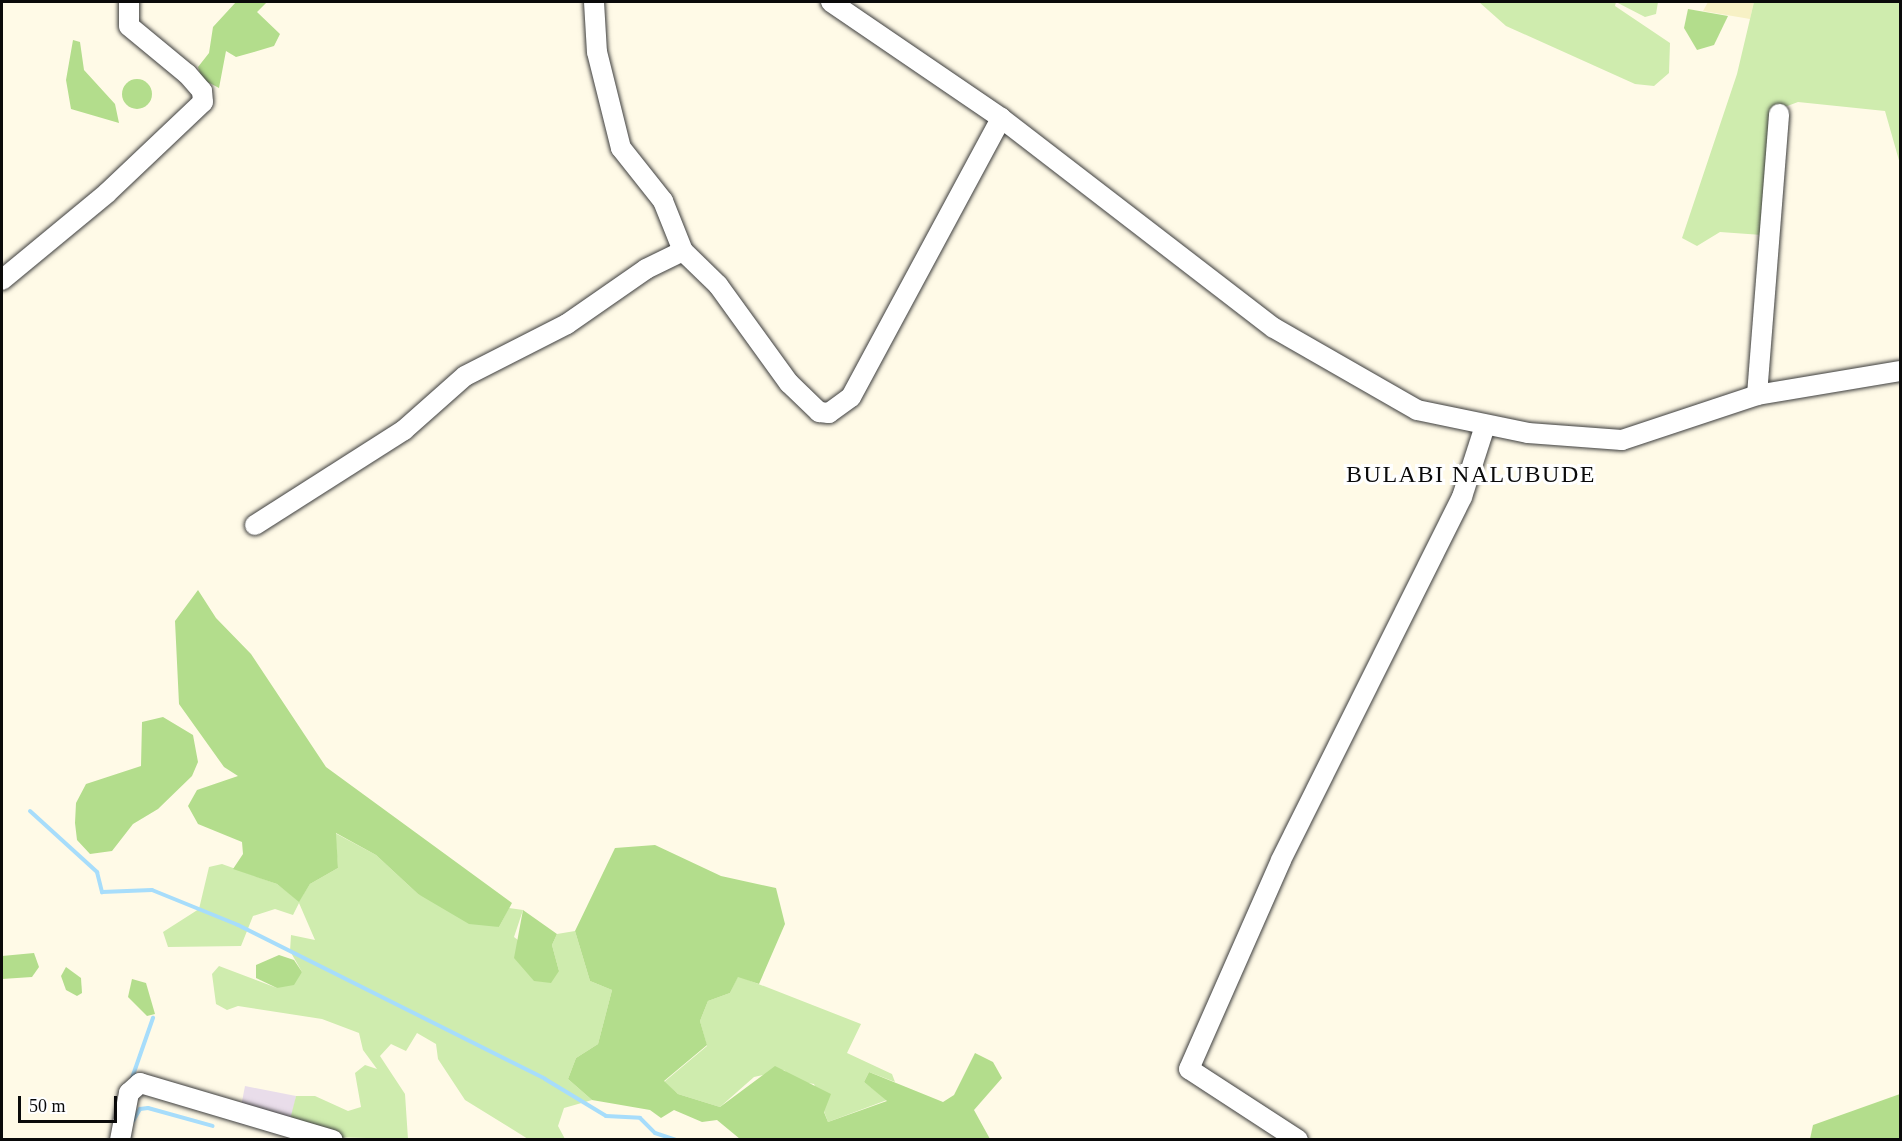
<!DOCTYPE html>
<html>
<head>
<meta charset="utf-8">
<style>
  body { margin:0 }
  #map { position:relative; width:1902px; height:1141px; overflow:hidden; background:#fffae7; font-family:"Times New Roman",serif }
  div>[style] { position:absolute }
  .industrial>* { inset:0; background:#e9ddea; transform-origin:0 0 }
  .farmland>* { inset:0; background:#f7f1c5 }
  .green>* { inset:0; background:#cfecae }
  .forest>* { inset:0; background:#b3dd8c }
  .round { border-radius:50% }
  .stream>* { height:4px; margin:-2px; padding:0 2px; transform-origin:2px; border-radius:2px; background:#a7ddfb }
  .roads { filter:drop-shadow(0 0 2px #3d3d3d) drop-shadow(0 0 2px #3d3d3d) }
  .minor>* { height:20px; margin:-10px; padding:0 10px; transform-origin:10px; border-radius:10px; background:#fff }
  span { translate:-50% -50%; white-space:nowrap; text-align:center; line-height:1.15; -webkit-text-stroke:6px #fff; paint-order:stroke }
  .quarter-label { font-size:24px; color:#0a0a0a; letter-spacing:1.5px }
  .frame { position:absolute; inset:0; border:3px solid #0a0a0a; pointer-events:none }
  .scale { position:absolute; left:18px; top:1096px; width:99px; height:27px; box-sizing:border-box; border:3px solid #0a0a0a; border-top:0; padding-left:8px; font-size:18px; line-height:21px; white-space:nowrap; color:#0a0a0a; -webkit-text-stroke:4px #fff; paint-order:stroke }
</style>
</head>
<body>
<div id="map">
  <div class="industrial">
    <div style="left:245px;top:1086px;width:52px;height:38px;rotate:11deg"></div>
  </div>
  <div class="farmland">
    <div style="clip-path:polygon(1708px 2px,1754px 2px,1750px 19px,1703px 11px)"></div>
  </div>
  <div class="green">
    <div style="clip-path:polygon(1479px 2px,1658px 2px,1656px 14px,1645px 17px,1616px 2px,1615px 6px,1670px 43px,1669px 73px,1654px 86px,1635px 84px,1506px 26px)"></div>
    <div style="clip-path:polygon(1754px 2px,1900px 2px,1900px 164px,1885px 111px,1798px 102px,1769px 113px,1762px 235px,1720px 232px,1697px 246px,1682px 238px,1737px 74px)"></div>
    <div style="clip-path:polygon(335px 833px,376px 855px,418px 894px,499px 927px,509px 908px,523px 910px,514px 937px,559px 971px,552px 945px,557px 934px,575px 931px,590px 981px,612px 990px,598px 1044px,576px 1058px,568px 1079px,592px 1100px,564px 1108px,558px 1126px,565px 1139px,528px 1139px,465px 1100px,438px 1059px,436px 1044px,417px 1033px,406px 1051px,391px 1044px,380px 1056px,405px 1094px,408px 1139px,286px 1136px,296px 1096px,315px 1096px,348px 1111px,361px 1107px,355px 1073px,365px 1065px,377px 1069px,363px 1050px,359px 1033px,322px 1019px,238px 1006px,227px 1010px,216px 1004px,212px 974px,219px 966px,277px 988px,302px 972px,290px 951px,291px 935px,315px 940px,299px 903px,293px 915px,275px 909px,253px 916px,241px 946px,168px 947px,163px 932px,199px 909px,209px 867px,222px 864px,277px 884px,299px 901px,310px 884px,338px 868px)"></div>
    <div style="clip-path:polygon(738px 976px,861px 1024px,847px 1053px,892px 1074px,895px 1082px,869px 1072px,864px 1082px,887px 1100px,828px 1122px,814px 1084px,796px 1081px,784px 1070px,754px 1077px,720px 1107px,678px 1094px,664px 1082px,707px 1046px,700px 1021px,708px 1001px,730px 993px)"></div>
  </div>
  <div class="forest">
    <div style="clip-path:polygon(236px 2px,267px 2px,257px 12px,280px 34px,274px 46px,254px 52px,236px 57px,226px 51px,219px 88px,202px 79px,198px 67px,209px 53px,213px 27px)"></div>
    <div style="clip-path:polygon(1688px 9px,1728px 16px,1714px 45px,1697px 50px,1684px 28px)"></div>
    <div style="clip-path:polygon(73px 40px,80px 42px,84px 70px,115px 104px,119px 123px,71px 109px,66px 80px)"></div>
    <div class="round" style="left:122px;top:79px;width:30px;height:30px"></div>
    <div style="clip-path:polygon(198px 590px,216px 618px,251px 654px,326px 767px,512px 903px,499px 927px,469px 924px,418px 894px,376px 855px,336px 833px,338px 868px,310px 884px,299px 902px,277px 884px,233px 869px,243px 854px,242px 842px,198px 824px,188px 806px,197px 790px,238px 776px,224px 767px,179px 704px,175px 621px)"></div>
    <div style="clip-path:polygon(163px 717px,193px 735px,198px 762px,192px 776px,158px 809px,133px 824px,112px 851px,90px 854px,77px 840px,75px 823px,76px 803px,86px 784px,141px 766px,142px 722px)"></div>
    <div style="clip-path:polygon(655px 845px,721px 876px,776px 888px,785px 924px,759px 984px,738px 977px,730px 993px,708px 1001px,700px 1021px,707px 1045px,664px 1081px,678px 1094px,720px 1107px,775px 1066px,831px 1094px,824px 1112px,828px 1122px,887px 1101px,864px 1082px,869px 1072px,943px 1102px,954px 1095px,975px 1053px,993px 1062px,1002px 1078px,974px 1110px,990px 1139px,740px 1139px,717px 1120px,702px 1122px,674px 1110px,661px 1118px,650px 1110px,592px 1100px,568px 1079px,576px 1058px,598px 1044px,612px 990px,590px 981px,575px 931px,615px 848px)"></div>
    <div style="clip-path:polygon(523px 910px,557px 934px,552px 945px,559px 971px,551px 983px,534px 981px,514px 958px)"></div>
    <div style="clip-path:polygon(34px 953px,39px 967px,32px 977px,2px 979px,2px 956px)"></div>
    <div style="clip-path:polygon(279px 955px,294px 960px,302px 972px,294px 985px,277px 988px,256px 978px,256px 965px)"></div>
    <div style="clip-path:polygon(66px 967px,81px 978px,82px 993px,77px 996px,66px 990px,61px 976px)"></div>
    <div style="clip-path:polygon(132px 979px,146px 983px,155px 1014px,147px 1016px,128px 997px)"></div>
    <div style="clip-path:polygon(1900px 1094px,1900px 1139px,1810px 1139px,1813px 1125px)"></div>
  </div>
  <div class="stream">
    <div style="left:30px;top:811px;width:91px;rotate:42.3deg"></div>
    <div style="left:97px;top:872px;width:21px;rotate:76deg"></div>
    <div style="left:102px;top:892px;width:50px;rotate:-2.3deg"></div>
    <div style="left:152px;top:890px;width:93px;rotate:22.1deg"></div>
    <div style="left:238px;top:925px;width:343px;rotate:26.6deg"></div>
    <div style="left:545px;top:1079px;width:71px;rotate:31.2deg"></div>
    <div style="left:606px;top:1116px;width:34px;rotate:3deg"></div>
    <div style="left:640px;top:1118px;width:21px;rotate:45deg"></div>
    <div style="left:655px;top:1133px;width:22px;rotate:18deg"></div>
    <div style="left:131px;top:1081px;width:67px;rotate:-70.8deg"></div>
    <div style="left:133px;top:1121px;width:14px;rotate:-60deg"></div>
    <div style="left:140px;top:1109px;width:8px;rotate:-7deg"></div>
    <div style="left:148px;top:1108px;width:67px;rotate:15.5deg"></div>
  </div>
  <div class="roads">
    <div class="minor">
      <div style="left:594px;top:2px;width:50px;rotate:86.6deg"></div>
      <div style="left:597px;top:52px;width:99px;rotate:76deg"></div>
      <div style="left:621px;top:148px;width:68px;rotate:51.6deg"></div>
      <div style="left:663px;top:201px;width:54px;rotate:68.2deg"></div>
      <div style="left:683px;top:251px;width:49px;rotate:44.2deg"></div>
      <div style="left:718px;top:285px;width:121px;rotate:54.1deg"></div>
      <div style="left:789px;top:383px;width:42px;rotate:44deg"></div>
      <div style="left:819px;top:412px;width:10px;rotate:6deg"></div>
      <div style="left:829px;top:413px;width:27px;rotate:-36deg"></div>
      <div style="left:851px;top:397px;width:317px;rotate:-61.7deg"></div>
      <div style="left:831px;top:2px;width:206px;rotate:34.3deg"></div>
      <div style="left:1001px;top:118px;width:344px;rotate:37.6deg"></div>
      <div style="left:1274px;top:328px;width:165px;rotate:29.8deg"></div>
      <div style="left:1417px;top:410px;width:113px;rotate:11.7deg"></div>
      <div style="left:1528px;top:433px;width:94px;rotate:4.3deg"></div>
      <div style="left:1622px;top:440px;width:142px;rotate:-18.4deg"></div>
      <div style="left:1757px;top:395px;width:145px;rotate:-9.5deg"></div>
      <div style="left:2px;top:280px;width:136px;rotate:-39.6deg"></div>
      <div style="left:107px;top:193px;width:132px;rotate:-43.5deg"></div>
      <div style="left:203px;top:102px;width:11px;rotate:-95deg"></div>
      <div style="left:202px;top:91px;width:23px;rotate:-131deg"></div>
      <div style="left:187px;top:74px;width:75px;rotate:-140.4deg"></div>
      <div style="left:129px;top:26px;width:24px;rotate:-90deg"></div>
      <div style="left:1757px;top:395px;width:282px;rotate:-85.5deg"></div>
      <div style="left:255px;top:525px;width:177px;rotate:-32.5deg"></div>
      <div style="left:404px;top:430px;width:81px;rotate:-41.5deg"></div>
      <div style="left:465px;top:376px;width:114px;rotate:-27deg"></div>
      <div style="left:567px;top:324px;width:96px;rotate:-34.8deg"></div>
      <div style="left:646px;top:269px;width:41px;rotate:-25.9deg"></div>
      <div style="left:120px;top:1140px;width:48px;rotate:-79.2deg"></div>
      <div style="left:129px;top:1093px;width:15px;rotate:-42deg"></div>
      <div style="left:140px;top:1083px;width:201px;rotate:16.5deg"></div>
      <div style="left:1298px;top:1140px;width:130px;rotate:-146.9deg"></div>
      <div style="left:1189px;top:1069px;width:228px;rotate:-66.2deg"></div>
      <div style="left:1281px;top:860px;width:406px;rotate:-63.5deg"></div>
      <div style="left:1462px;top:497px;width:75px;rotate:-72.1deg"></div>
    </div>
  </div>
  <div class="quarter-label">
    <span style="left:1471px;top:475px">BULABI NALUBUDE</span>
  </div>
  <div class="frame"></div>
  <div class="scale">50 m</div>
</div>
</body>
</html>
